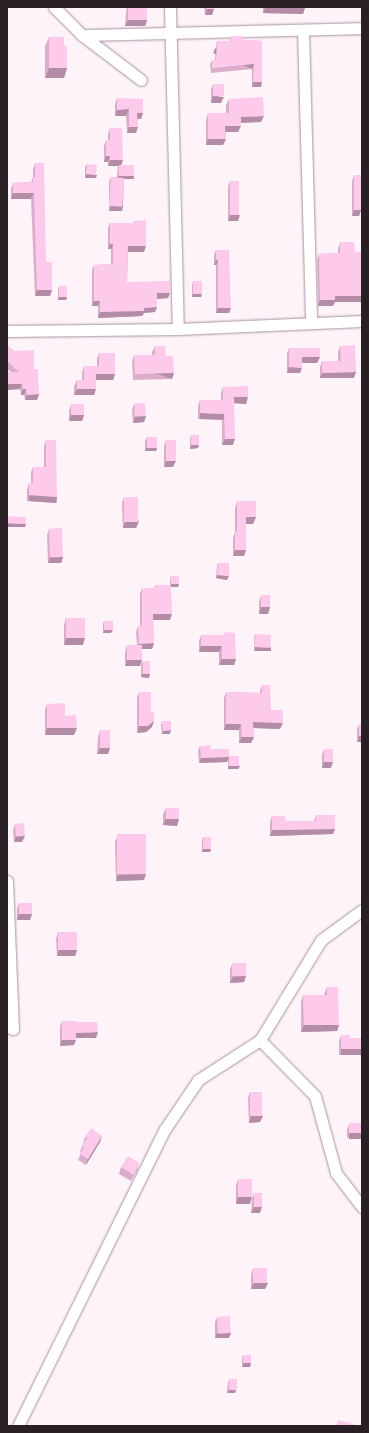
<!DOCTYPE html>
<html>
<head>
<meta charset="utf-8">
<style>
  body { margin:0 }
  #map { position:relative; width:369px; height:1433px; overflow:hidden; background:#fdf3f9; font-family:Roboto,sans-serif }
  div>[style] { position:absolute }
  .roads { filter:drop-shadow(0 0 1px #a8919f) drop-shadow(0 0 1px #a8919f) }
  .street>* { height:11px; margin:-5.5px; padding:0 5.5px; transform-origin:5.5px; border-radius:5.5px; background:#fff }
  .wall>* { inset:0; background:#daaecb }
  .shaded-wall>* { inset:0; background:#b28da5; transform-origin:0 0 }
  .building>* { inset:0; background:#fecaec; transform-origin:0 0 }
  span { translate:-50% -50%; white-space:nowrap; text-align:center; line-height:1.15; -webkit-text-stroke:3px #fdf3f9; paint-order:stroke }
  .frame { position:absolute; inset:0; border:8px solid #292026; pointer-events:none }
</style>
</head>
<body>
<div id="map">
  <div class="roads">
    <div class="street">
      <div style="left:54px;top:7px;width:40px;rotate:45deg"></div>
      <div style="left:82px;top:35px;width:74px;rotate:37.3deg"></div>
      <div style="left:170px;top:7px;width:322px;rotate:88.6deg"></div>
      <div style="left:303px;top:30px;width:293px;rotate:88.4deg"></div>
      <div style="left:82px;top:35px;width:280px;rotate:-1.4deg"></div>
      <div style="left:7px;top:331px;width:171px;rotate:-0.7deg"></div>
      <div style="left:178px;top:329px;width:184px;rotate:-2.5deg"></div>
      <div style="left:7px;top:881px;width:148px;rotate:87.7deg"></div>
      <div style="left:13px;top:1029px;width:7px;rotate:-153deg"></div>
      <div style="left:260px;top:1040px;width:78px;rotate:45.5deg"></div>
      <div style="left:315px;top:1096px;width:80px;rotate:74.7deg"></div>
      <div style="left:336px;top:1173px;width:43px;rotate:52.6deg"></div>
      <div style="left:18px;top:1426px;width:331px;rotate:-63.7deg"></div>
      <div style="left:165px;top:1129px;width:59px;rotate:-56deg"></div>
      <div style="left:198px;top:1080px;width:74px;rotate:-32.8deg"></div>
      <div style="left:260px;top:1040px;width:117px;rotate:-58.6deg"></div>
      <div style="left:321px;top:940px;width:51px;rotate:-36.2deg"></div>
    </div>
  </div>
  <div class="wall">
    <div style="clip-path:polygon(127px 7px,147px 7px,147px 20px,145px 26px,125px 26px,126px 12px)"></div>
    <div style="clip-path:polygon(204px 7px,214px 7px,212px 15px,205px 15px)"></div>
    <div style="clip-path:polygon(263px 7px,305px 7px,303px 14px,263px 13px)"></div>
    <div style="clip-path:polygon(231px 36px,243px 40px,262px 41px,261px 87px,252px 87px,252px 69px,211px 73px,210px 65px,212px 60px,215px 60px,216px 45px,217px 41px,230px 41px)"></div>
    <div style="clip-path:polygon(49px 37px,64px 46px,67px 68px,64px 78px,45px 78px,45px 46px)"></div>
    <div style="clip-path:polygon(213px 84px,221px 103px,211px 103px,211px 90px)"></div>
    <div style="clip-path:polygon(117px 98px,141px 119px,138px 119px,136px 133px,127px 133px,126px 116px,115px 116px,115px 104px)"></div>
    <div style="clip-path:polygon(229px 99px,261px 122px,241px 123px,238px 132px,226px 132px,226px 139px,223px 145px,206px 145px,206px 120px,208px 113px,226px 113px,226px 105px)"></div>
    <div style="clip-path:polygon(110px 128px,123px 160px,121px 165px,134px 176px,133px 179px,124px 179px,123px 206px,122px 211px,109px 211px,109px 182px,111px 177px,117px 177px,118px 166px,108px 166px,108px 162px,104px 162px,104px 146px,106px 140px,108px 140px,108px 134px)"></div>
    <div style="clip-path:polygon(35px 163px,46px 262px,52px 290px,50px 296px,35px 296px,31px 199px,11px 199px,11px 189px,13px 183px,31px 182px,33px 177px,33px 169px)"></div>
    <div style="clip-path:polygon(87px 164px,96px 178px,85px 178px,85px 167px)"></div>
    <div style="clip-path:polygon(354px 175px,361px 210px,359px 216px,352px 216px,352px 181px)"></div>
    <div style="clip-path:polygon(230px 181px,238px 221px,228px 221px,228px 186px)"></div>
    <div style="clip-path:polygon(133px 221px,144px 252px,128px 252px,127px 282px,170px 293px,168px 298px,157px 299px,157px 307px,155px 312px,144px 313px,142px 316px,98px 318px,98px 306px,92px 306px,92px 270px,94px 265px,111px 264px,111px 249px,108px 249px,108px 228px,110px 223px,133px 223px)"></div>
    <div style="clip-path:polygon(340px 242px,355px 252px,362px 302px,335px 302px,333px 306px,318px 306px,317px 260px,319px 254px,338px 253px,338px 249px)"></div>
    <div style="clip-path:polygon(216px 250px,231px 308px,229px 313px,216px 313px,216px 265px,214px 265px,214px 255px)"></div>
    <div style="clip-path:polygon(193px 281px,201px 297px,192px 297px,192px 285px)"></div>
    <div style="clip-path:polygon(59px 287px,67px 297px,66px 300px,58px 300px,58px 290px)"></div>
    <div style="clip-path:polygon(7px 345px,34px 369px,39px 394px,37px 400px,25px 400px,24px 395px,21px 395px,20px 389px,7px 390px,7px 372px,11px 372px,7px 369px)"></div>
    <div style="clip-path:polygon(155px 346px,172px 379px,133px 380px,132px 362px,134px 355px,152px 355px,152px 352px)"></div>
    <div style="clip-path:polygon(340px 346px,354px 378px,320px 378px,320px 367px,322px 361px,338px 361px,338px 352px)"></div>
    <div style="clip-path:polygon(289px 348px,320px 357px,317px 363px,302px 363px,300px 373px,287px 373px,287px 353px)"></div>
    <div style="clip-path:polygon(99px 353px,115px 374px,113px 380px,96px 380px,94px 395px,74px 395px,74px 386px,77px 380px,82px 380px,82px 372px,84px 366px,97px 366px,97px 359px)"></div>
    <div style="clip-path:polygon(223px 387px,246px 404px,234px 403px,233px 445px,222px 445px,222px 420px,198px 419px,198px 406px,200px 400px,221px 400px,221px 393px)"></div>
    <div style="clip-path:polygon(71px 404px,84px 415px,82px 421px,69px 421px,69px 411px)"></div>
    <div style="clip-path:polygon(134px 404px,146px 416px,144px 422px,133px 423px,132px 410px)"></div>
    <div style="clip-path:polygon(191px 435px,198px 448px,190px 449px,190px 438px)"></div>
    <div style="clip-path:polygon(147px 437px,157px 448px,156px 451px,145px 451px,145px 441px)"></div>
    <div style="clip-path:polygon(46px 440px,57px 497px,55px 503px,27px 501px,27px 489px,29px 483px,31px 483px,31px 472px,33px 467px,44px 467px,44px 446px)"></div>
    <div style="clip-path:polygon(166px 440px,173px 467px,164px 467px,164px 446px)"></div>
    <div style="clip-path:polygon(124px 497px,139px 521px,136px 528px,123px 528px,122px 503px)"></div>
    <div style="clip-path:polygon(237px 501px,256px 517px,253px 524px,246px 524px,246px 550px,244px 556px,233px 556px,233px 538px,235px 532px,235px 508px)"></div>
    <div style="clip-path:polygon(49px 529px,63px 557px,61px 563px,48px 563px,47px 535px)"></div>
    <div style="clip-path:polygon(218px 563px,227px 580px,216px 578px,217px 566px)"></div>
    <div style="clip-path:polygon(171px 576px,179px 584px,178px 587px,171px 587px,170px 620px,153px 620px,154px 643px,152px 649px,142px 649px,140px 666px,125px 666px,125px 652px,127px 645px,137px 645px,136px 632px,138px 626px,140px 626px,140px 594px,142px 588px,154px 588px,155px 585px,170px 585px,170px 580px)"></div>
    <div style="clip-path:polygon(261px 595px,270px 607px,268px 614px,259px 614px,259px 602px)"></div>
    <div style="clip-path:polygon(66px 618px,83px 645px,64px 645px,64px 625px)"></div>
    <div style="clip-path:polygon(104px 621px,111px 633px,103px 633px,103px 624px)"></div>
    <div style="clip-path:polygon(225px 632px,236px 659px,234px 665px,219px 665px,219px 652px,199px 652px,199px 641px,201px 635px,224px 635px)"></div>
    <div style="clip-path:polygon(255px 634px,271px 647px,270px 651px,254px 651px,254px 637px)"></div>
    <div style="clip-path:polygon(143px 661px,149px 678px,141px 677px,141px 664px)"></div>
    <div style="clip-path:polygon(262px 685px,271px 710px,280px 729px,253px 728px,254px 737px,251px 743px,239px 743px,239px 730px,224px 730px,224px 698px,226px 692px,260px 693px,260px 691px)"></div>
    <div style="clip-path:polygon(139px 692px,152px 727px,146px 732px,137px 733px,137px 698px)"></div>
    <div style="clip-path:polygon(47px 704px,65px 716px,74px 735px,45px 735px,45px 710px)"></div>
    <div style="clip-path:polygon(162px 721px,170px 734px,162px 734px,161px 725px)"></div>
    <div style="clip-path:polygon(359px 724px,362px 724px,362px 766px,361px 766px,361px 742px,357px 742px,357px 730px)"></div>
    <div style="clip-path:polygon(100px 730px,110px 748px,108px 754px,97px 754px,98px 737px)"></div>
    <div style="clip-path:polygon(200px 746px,211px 749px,229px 757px,240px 766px,238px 769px,228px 769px,228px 760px,227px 762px,199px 763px,198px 751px)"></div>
    <div style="clip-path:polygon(324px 749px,331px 768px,322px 768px,322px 755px)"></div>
    <div style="clip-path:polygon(166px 808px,177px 826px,163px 825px,163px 814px)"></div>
    <div style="clip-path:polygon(316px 815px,335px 829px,333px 834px,270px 836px,270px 822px,272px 816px,286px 821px,314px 821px)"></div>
    <div style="clip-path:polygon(15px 824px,22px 842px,14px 842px,13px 830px)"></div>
    <div style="clip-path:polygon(117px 837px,144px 880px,116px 881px,115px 842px)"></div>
    <div style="clip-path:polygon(203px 837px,211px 849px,210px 852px,202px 852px,202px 840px)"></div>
    <div style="clip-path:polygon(19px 903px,32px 914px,30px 920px,17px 920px,17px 909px)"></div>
    <div style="clip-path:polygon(58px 932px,77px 950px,75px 956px,57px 956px,56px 939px)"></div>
    <div style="clip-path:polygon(232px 964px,246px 976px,244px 982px,230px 983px,230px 970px)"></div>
    <div style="clip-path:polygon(327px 987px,339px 1025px,337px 1031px,301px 1032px,301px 1001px,303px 995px,324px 995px)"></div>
    <div style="clip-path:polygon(62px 1021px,76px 1022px,96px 1038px,76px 1038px,74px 1045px,60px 1046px,60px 1026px)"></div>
    <div style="clip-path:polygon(341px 1035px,350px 1038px,362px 1038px,362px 1061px,362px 1055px,339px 1055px,339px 1041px)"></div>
    <div style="clip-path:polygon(250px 1092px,263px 1116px,260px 1122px,249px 1123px,248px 1098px)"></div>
    <div style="clip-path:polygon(362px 1123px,347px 1139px,347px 1130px,349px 1124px)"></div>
    <div style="clip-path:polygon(102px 1136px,100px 1142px,86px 1165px,78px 1160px,81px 1153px,80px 1152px,83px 1144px,85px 1137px)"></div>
    <div style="clip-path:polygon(121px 1167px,137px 1170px,131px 1181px,119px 1174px)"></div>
    <div style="clip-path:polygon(238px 1179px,250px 1204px,236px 1204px,236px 1186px)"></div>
    <div style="clip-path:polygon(254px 1193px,260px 1213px,251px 1213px,252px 1199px)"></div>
    <div style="clip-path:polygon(253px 1268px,268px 1283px,265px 1289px,251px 1289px,251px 1275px)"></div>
    <div style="clip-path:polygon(217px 1317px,229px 1338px,215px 1338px,215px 1322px)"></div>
    <div style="clip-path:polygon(243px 1355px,251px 1363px,250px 1367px,242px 1367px,242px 1358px)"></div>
    <div style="clip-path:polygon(229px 1379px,236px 1390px,235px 1393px,227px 1393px,228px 1382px)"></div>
  </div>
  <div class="shaded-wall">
    <div style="clip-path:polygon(337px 7px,350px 7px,349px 8px,336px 8px)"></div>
    <div style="clip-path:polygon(265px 8px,305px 8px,303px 14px,263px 13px)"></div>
    <div style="clip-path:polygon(207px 9px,214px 9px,212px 15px,205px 15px)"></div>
    <div style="clip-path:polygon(128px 20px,147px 20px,145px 26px,125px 26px)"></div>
    <div style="left:254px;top:64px;width:5px;height:42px;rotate:112deg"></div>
    <div style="clip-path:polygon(49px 68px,67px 68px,64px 78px,45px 78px)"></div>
    <div style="clip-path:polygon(253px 82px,262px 82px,261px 87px,252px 87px)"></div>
    <div style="clip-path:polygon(213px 96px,224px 97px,221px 103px,211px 103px)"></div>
    <div style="clip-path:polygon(129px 109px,126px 116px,115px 116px,117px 110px)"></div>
    <div style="clip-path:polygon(137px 113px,143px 113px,141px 119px,135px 119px)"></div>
    <div style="clip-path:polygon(264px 116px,261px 122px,238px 123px,241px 117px)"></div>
    <div style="clip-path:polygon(225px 126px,241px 126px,238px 132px,223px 132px)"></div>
    <div style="clip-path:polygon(129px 127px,138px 127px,136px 133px,127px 133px)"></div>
    <div style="clip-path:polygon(208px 139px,226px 139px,223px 145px,206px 145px)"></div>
    <div style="clip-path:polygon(106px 156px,110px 156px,108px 162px,104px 162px)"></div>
    <div style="clip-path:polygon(110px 160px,123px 160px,121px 166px,119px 165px,118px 166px,108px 166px)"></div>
    <div style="clip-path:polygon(86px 174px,97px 175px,96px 178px,85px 178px)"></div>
    <div style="left:118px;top:176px;width:16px;height:3px"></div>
    <div style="clip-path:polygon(13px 193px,34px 193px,31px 199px,11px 199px)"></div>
    <div style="clip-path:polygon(111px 206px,123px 206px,122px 211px,109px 211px)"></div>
    <div style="clip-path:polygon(354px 210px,361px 210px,359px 216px,352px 216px)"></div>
    <div style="clip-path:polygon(230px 215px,240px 215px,238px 221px,228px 221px)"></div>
    <div style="clip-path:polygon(110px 244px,113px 244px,111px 249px,108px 249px)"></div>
    <div style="clip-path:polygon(128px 246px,146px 246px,144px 252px,126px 252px)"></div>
    <div style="clip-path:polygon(216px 260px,218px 260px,216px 265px,214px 265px)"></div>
    <div style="clip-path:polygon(37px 290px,52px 290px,50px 296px,35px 296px)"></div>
    <div style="clip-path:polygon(157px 293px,170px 293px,168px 298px,155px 299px)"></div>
    <div style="clip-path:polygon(193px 294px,202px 294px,201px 297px,192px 297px)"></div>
    <div style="clip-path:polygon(335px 296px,362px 296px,362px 302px,335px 302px,333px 306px,318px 306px,320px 300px)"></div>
    <div style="clip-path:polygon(59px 297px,67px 297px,66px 300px,58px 300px)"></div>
    <div style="clip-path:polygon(94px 301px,100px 301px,98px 306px,92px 306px)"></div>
    <div style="clip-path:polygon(157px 307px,155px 312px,144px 313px,142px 316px,98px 318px,100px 312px)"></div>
    <div style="clip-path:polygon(218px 308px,231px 308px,229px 313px,216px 313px)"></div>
    <div style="clip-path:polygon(302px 357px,320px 357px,317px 363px,300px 363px)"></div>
    <div style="clip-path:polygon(289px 367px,302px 368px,300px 373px,287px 373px)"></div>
    <div style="clip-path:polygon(356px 372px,354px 378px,320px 378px,322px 373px)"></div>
    <div style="left:174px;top:373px;width:6px;height:39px;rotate:108deg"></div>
    <div style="clip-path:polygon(96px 374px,115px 374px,113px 380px,94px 380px)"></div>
    <div style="clip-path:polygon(7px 384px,22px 384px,20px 389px,7px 390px)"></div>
    <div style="clip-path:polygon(23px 389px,26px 389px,24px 395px,21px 395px)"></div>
    <div style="clip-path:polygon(77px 389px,96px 389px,94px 395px,74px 395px)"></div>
    <div style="clip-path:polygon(39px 394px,37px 400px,25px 400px,27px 395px)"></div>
    <div style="clip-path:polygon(234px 397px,248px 397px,246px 404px,231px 403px)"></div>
    <div style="left:200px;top:413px;width:24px;height:6px;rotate:2deg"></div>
    <div style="clip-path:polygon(71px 415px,84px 415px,82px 421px,69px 421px)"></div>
    <div style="clip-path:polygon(135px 416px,146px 416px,144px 422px,133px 423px)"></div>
    <div style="clip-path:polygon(225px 439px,235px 439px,233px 445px,222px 445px)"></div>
    <div style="clip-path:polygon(191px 445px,199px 445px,198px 448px,190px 449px)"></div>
    <div style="clip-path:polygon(146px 448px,157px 448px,156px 451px,145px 451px)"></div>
    <div style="clip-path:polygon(166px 461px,176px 461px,173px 467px,164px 467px)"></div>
    <div style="left:29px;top:495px;width:28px;height:6px;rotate:4deg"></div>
    <div style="clip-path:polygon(246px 517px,256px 517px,253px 524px,243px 524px)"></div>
    <div style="clip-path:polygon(139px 521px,136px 528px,123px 528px,125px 522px)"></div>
    <div style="clip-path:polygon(7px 523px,26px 524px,25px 527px,7px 527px)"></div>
    <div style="clip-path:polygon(235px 550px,246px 550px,244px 556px,233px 556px)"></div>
    <div style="clip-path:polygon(50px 557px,63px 557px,61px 563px,48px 563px)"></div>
    <div style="clip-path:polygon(217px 575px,229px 576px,227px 580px,216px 578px)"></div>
    <div style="clip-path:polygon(171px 584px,179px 584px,178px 587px,170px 587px)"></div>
    <div style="clip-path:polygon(261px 607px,270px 607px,268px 614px,259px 614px)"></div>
    <div style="clip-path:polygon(153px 614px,172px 614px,170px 620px,151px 620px)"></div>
    <div style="clip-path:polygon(104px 630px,113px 630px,111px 633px,103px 633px)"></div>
    <div style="clip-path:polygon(66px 638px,85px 638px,83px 645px,64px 645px)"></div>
    <div style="clip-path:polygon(154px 643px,152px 649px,137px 649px,139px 644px)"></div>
    <div style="clip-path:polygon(201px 646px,222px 646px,219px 652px,199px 652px)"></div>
    <div style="left:255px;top:647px;width:16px;height:4px"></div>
    <div style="clip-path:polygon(222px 659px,236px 659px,234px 665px,219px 665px)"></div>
    <div style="clip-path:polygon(127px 660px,142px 660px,140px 666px,125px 666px)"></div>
    <div style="clip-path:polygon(142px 674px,150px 674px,149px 678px,141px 677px)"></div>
    <div style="clip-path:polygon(154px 721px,152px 727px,146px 732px,137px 733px,139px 726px)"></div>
    <div style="clip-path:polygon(253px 722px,283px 723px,280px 729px,251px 728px)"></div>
    <div style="clip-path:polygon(226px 724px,241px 724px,239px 730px,224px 730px)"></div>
    <div style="clip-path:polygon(47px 728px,77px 728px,74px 735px,45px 735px)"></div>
    <div style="clip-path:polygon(171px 730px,170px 734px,162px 734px,163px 731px)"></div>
    <div style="clip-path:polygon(359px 736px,362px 736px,362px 739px,361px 742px,357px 742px)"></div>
    <div style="clip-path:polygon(242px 737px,254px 737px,251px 743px,239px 743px)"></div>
    <div style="clip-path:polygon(100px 748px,110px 748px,108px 754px,97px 754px)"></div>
    <div style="clip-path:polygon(229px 757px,227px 762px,199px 763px,201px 758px)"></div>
    <div style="clip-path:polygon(324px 762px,333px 762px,331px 768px,322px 768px)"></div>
    <div style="clip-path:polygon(229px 766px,240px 766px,238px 769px,228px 769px)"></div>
    <div style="clip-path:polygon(166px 819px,179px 819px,177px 826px,163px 825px)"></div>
    <div style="clip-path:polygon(335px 829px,333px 834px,270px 836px,272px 830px)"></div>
    <div style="clip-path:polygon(16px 836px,25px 836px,22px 842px,14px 842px)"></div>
    <div style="clip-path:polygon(203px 849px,211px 849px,210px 852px,202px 852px)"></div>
    <div style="clip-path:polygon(146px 874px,144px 880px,116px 881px,118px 875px)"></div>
    <div style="clip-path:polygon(19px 914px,32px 914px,30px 920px,17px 920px)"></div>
    <div style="clip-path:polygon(59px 950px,77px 950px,75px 956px,57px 956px)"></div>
    <div style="clip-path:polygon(246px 976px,244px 982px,230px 983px,233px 977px)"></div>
    <div style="clip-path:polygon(304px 1025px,339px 1025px,337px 1031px,301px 1032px)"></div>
    <div style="clip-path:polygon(98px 1032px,96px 1038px,74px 1038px,76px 1033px)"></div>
    <div style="clip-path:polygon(62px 1040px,76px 1040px,74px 1045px,60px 1046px)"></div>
    <div style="left:341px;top:1049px;width:21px;height:6px"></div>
    <div style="clip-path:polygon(251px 1116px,263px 1116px,260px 1122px,249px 1123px)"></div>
    <div style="left:349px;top:1133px;width:13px;height:6px"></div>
    <div style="clip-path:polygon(102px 1136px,100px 1142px,86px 1165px,88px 1159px)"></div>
    <div style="clip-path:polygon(139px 1163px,137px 1170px,131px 1181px,134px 1175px)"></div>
    <div style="clip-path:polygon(238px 1197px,252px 1197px,250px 1204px,236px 1204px)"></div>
    <div style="clip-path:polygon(254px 1207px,262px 1207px,260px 1213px,251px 1213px)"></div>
    <div style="clip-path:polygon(254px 1283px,268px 1283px,265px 1289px,251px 1289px)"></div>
    <div style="clip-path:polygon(217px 1333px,231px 1333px,229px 1338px,215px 1338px)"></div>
    <div style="clip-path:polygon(244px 1363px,251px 1363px,250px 1367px,242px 1367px)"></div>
    <div style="clip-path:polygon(229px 1390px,236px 1390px,235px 1393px,227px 1393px)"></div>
  </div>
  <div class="building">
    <div style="left:128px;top:7px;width:19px;height:13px"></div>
    <div style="left:207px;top:7px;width:7px;height:2px"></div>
    <div style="left:265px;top:7px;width:40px;height:1px"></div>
    <div style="clip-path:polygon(231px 36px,243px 36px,243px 40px,262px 41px,262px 82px,253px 82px,254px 64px,212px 68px,212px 60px,216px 60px,217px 41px,231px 41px)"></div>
    <div style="clip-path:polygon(49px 37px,64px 37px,64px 46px,67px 46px,67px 68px,49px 68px)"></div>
    <div style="left:213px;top:84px;width:11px;height:12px"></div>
    <div style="clip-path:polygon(263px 97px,264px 116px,241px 117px,241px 126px,225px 126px,226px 139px,208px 139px,208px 113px,229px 113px,229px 99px)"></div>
    <div style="clip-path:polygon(117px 98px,143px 99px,143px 113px,137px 113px,138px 127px,129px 127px,129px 109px,117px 110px)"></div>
    <div style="clip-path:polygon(110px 128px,122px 128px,123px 160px,110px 160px,110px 156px,106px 156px,106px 140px,110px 140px)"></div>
    <div style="clip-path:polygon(35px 163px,44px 163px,46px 262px,52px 262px,52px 290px,37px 290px,34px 193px,13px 193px,13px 183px,33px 182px,33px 177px,35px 177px)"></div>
    <div style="left:87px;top:164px;width:10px;height:10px;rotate:6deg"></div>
    <div style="left:119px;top:165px;width:15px;height:11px"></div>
    <div style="left:354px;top:175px;width:8px;height:35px"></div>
    <div style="left:111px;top:177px;width:13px;height:29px;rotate:4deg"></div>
    <div style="left:230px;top:181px;width:9px;height:34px"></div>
    <div style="clip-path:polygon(146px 220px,146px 246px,128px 246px,127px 282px,170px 281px,170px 293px,157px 293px,157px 307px,144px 308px,144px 311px,100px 312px,100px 301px,94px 301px,94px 265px,113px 264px,113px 244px,110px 244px,110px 223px,134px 223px,133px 221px)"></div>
    <div style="clip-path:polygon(340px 242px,354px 242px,355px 252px,362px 252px,362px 296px,335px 296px,335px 300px,320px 300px,319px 254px,340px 253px)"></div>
    <div style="clip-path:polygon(216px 250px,229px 250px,231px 308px,218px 308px,218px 260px,216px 260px)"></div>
    <div style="left:193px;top:281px;width:9px;height:13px"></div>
    <div style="left:67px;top:286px;width:11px;height:8px;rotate:90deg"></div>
    <div style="clip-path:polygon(7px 345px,14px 351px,34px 350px,34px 369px,38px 369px,39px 394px,27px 395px,26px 389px,23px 389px,22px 384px,7px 384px,7px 372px,19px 372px,7px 361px)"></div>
    <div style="clip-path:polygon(355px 345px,356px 372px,322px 373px,322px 361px,341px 361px,340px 346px)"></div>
    <div style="clip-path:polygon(155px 346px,165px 346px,166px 356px,173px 356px,174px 373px,135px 374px,134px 355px,155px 355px)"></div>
    <div style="clip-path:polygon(289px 348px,320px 348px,320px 357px,302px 357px,302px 368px,289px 367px)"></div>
    <div style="clip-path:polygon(99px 353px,115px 353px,115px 374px,96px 374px,96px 389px,77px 389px,77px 380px,84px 380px,84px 366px,99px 366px)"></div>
    <div style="clip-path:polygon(248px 386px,248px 397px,234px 397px,235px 439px,225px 439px,224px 414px,200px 413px,200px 400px,223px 400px,223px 387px)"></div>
    <div style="left:145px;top:403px;width:13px;height:11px;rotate:86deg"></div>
    <div style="left:71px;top:404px;width:13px;height:11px"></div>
    <div style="left:191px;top:435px;width:8px;height:10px"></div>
    <div style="left:147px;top:437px;width:10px;height:11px"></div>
    <div style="clip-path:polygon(46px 440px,56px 440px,57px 497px,29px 495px,29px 483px,33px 483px,33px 467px,46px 467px)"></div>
    <div style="left:166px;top:440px;width:10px;height:21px"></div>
    <div style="left:124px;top:497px;width:14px;height:25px"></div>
    <div style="clip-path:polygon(237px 501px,256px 501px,256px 517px,246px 517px,246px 550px,235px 550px,235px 532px,237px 532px)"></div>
    <div style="left:7px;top:516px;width:19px;height:7px;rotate:3deg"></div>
    <div style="left:62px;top:528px;width:29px;height:13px;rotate:88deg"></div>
    <div style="clip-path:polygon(218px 563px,229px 563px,229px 576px,217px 575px)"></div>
    <div style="left:171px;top:576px;width:8px;height:8px"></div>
    <div style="clip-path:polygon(155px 585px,171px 585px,172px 614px,153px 614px,154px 643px,139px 644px,138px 626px,142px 626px,142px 588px,155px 588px)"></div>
    <div style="left:261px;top:595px;width:9px;height:12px"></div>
    <div style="left:66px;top:618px;width:19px;height:20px"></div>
    <div style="left:104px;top:621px;width:9px;height:9px"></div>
    <div style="clip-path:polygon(225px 632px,235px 633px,236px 659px,222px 659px,222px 646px,201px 646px,201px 635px,224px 635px)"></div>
    <div style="left:255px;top:634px;width:16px;height:13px;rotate:4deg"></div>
    <div style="left:127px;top:645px;width:15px;height:15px"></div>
    <div style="left:143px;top:661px;width:7px;height:13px"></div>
    <div style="clip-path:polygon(262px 685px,270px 685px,271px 710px,283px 710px,283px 723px,253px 722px,254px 737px,242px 737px,241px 724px,226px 724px,226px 692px,262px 693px)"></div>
    <div style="clip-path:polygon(139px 692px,151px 692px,151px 712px,154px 712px,154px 721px,148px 726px,139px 726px)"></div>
    <div style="clip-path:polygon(65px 703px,65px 716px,76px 715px,77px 728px,47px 728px,47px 704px)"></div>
    <div style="clip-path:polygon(162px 721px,171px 721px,171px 730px,163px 731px)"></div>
    <div style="left:359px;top:724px;width:3px;height:12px"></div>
    <div style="left:100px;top:730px;width:10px;height:18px"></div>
    <div style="clip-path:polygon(211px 745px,211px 749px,229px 749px,229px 757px,201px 758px,200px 746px)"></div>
    <div style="left:324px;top:749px;width:9px;height:13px"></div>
    <div style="left:229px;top:756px;width:10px;height:10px"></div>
    <div style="left:166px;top:808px;width:13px;height:11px"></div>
    <div style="clip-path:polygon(316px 815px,335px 815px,335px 829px,272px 830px,272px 816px,285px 816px,286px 821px,316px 821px)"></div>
    <div style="left:24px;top:823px;width:13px;height:9px;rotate:86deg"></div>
    <div style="left:146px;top:834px;width:40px;height:29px;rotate:90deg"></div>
    <div style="left:203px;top:837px;width:8px;height:12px"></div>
    <div style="left:19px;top:903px;width:13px;height:11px"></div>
    <div style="left:58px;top:932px;width:19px;height:18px"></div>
    <div style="left:246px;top:963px;width:13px;height:14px;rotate:90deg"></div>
    <div style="clip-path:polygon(327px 987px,338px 987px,339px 1025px,304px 1025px,303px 995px,327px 995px)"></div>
    <div style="clip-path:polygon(62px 1021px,76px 1021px,76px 1022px,97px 1022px,98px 1032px,76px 1033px,76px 1040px,62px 1040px)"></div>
    <div style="clip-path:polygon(341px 1035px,350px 1035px,350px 1038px,362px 1038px,362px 1049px,341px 1049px)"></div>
    <div style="left:250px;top:1092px;width:12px;height:24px"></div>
    <div style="left:362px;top:1123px;width:10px;height:13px;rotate:90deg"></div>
    <div style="clip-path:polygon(91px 1128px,102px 1136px,88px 1159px,80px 1154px,84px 1147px,82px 1146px,87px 1138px,85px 1137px)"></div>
    <div style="clip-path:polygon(128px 1156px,139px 1163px,134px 1175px,121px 1167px)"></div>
    <div style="left:238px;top:1179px;width:14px;height:18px"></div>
    <div style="left:254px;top:1193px;width:8px;height:14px"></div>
    <div style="left:253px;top:1268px;width:14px;height:15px"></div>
    <div style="left:230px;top:1316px;width:17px;height:13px;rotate:87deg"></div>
    <div style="left:243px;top:1355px;width:8px;height:8px"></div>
    <div style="left:229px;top:1379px;width:8px;height:11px"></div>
    <div style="clip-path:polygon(338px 1420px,354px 1424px,354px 1426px,336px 1426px)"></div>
  </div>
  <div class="frame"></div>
</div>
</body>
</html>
